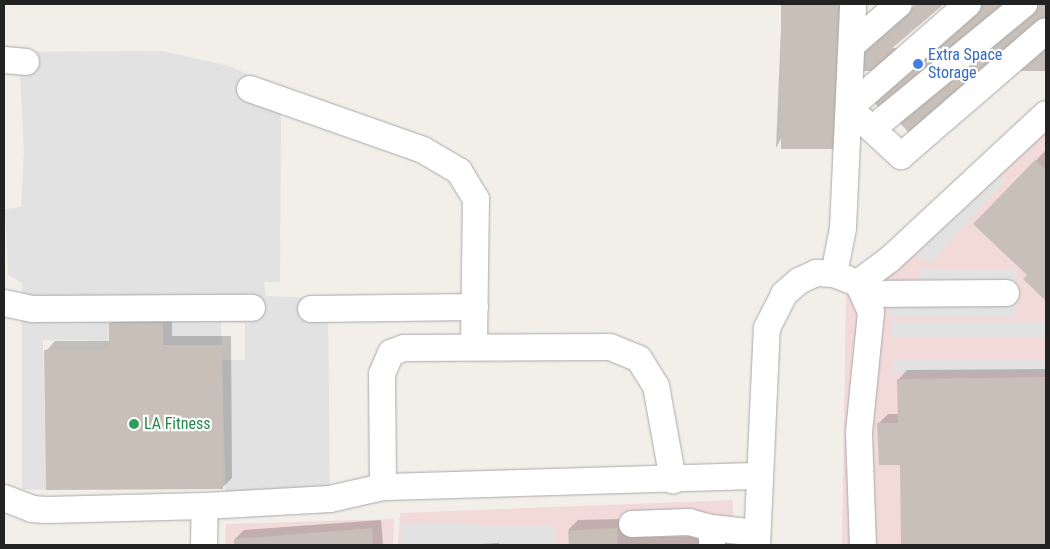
<!DOCTYPE html>
<html>
<head>
<meta charset="utf-8">
<style>
  body { margin:0 }
  #map { position:relative; width:1050px; height:549px; overflow:hidden; background:#f2efe9; font-family:"Roboto Condensed",sans-serif }
  div>[style] { position:absolute }
  .commercial>* { inset:0; background:#f2dad9 }
  .parking>* { inset:0; background:#e2e2e2; transform-origin:0 0 }
  .shadow>* { inset:0; background:#0003 }
  .building>* { inset:0; background:#c7bfb8; transform-origin:0 0 }
  .roads { filter:drop-shadow(0 0 1px #a9a9a9) drop-shadow(0 0 1px #a9a9a9) }
  .minor>* { height:26px; margin:-13px; padding:0 13px; transform-origin:13px; border-radius:13px; background:#fff }
  .dots>* { width:14px; height:14px; translate:-50% -50%; box-sizing:border-box; border:2px solid #fff; border-radius:50% }
  span { translate:-50% -50%; white-space:nowrap; text-align:center; line-height:1.15; -webkit-text-stroke:4.5px #fff; paint-order:stroke }
  .shop-label { font-size:16px; color:#366cbe }
  .left { translate:0 -50%; text-align:left }
  .leisure-label { font-size:16px; color:#27864d }
  .frame { position:absolute; inset:0; border:5px solid #222; pointer-events:none }
</style>
</head>
<body>
<div id="map">
  <div class="commercial">
    <div style="clip-path:polygon(1046px 104px,1046px 545px,842px 545px,846px 294px)"></div>
    <div style="clip-path:polygon(733px 500px,732px 545px,398px 545px,400px 513px)"></div>
    <div style="clip-path:polygon(394px 519px,393px 545px,225px 545px,226px 524px)"></div>
  </div>
  <div class="parking">
    <div style="clip-path:polygon(163px 51px,229px 66px,287px 92px,281px 114px,280px 282px,264px 282px,266px 296px,328px 299px,330px 499px,226px 505px,222px 360px,245px 360px,245px 323px,221px 322px,222px 345px,163px 345px,163px 323px,109px 323px,108px 341px,43px 340px,46px 490px,22px 489px,22px 283px,8px 274px,5px 209px,21px 207px,24px 152px,20px 75px,7px 65px,5px 52px)"></div>
    <div style="clip-path:polygon(995px 174px,1004px 181px,931px 263px,916px 255px)"></div>
    <div style="left:919px;top:269px;width:96px;height:15px"></div>
    <div style="left:1015px;top:300px;width:18px;height:125px;rotate:90deg"></div>
    <div style="left:1046px;top:321px;width:16px;height:154px;rotate:90deg"></div>
    <div style="left:1046px;top:359px;width:15px;height:153px;rotate:90deg"></div>
    <div style="clip-path:polygon(402px 523px,554px 526px,556px 545px,401px 545px)"></div>
  </div>
  <div class="shadow">
    <div style="clip-path:polygon(782px 4px,851px 4px,776px 148px)"></div>
    <div style="clip-path:polygon(1045px 151px,1046px 152px,1046px 299px,1025px 279px,1029px 275px,975px 224px)"></div>
    <div style="clip-path:polygon(120px 314px,172px 314px,172px 336px,231px 336px,232px 478px,223px 487px,46px 351px,55px 341px,110px 341px,110px 324px)"></div>
    <div style="clip-path:polygon(1046px 369px,1046px 544px,903px 545px,901px 464px,878px 424px,888px 414px,899px 414px,898px 380px,907px 370px)"></div>
    <div style="clip-path:polygon(626px 519px,627px 537px,704px 536px,704px 545px,569px 545px,569px 529px,578px 520px)"></div>
    <div style="clip-path:polygon(381px 520px,383px 545px,235px 545px,235px 539px,244px 530px)"></div>
    <div style="clip-path:polygon(499px 543px,500px 545px,465px 545px)"></div>
  </div>
  <div class="building">
    <div style="left:781px;top:4px;width:61px;height:145px"></div>
    <div style="clip-path:polygon(916px 4px,944px 4px,877px 61px,865px 48px)"></div>
    <div style="clip-path:polygon(976px 4px,1005px 4px,882px 111px,869px 97px)"></div>
    <div style="clip-path:polygon(1033px 4px,1046px 4px,1046px 20px,912px 136px,897px 120px)"></div>
    <div style="left:1046px;top:48px;width:23px;height:203px;rotate:90deg"></div>
    <div style="clip-path:polygon(1035px 160px,1046px 170px,1046px 301px,1023px 279px,1027px 275px,973px 224px)"></div>
    <div style="clip-path:polygon(109px 323px,163px 323px,163px 345px,222px 345px,223px 489px,46px 490px,44px 350px,109px 349px)"></div>
    <div style="clip-path:polygon(1046px 377px,1046px 545px,901px 545px,900px 465px,879px 465px,877px 423px,898px 423px,897px 379px)"></div>
    <div style="clip-path:polygon(372px 528px,373px 545px,234px 545px,234px 539px)"></div>
    <div style="left:617px;top:528px;width:17px;height:49px;rotate:87deg"></div>
  </div>
  <div class="roads">
    <div class="minor">
      <div style="left:968px;top:4px;width:158px;rotate:138.8deg"></div>
      <div style="left:849px;top:108px;width:71px;rotate:42.7deg"></div>
      <div style="left:901px;top:156px;width:191px;rotate:-40.8deg"></div>
      <div style="left:852px;top:45px;width:62px;rotate:-41.1deg"></div>
      <div style="left:4px;top:60px;width:22px;rotate:5deg"></div>
      <div style="left:250px;top:89px;width:183px;rotate:19.4deg"></div>
      <div style="left:423px;top:150px;width:42px;rotate:30.3deg"></div>
      <div style="left:459px;top:171px;width:33px;rotate:59deg"></div>
      <div style="left:476px;top:199px;width:148px;rotate:90.8deg"></div>
      <div style="left:872px;top:129px;width:197px;rotate:-39.4deg"></div>
      <div style="left:834px;top:274px;width:47px;rotate:-78.9deg"></div>
      <div style="left:843px;top:228px;width:224px;rotate:-87.4deg"></div>
      <div style="left:858px;top:283px;width:39px;rotate:-37deg"></div>
      <div style="left:889px;top:260px;width:214px;rotate:-42.9deg"></div>
      <div style="left:864px;top:294px;width:142px;rotate:-0.4deg"></div>
      <div style="left:4px;top:303px;width:30px;rotate:12deg"></div>
      <div style="left:33px;top:309px;width:219px;rotate:-0.3deg"></div>
      <div style="left:311px;top:309px;width:164px;rotate:-0.7deg"></div>
      <div style="left:383px;top:487px;width:113px;rotate:-90.5deg"></div>
      <div style="left:382px;top:374px;width:23px;rotate:-67deg"></div>
      <div style="left:391px;top:353px;width:14px;rotate:-21deg"></div>
      <div style="left:404px;top:348px;width:206px;rotate:-0.3deg"></div>
      <div style="left:610px;top:347px;width:31px;rotate:22deg"></div>
      <div style="left:639px;top:359px;width:32px;rotate:58deg"></div>
      <div style="left:656px;top:386px;width:96px;rotate:79.7deg"></div>
      <div style="left:4px;top:498px;width:30px;rotate:21deg"></div>
      <div style="left:32px;top:509px;width:14px;rotate:4deg"></div>
      <div style="left:46px;top:510px;width:159px;rotate:-1.4deg"></div>
      <div style="left:205px;top:506px;width:125px;rotate:-3.2deg"></div>
      <div style="left:330px;top:499px;width:54px;rotate:-12.8deg"></div>
      <div style="left:383px;top:487px;width:375px;rotate:-1.7deg"></div>
      <div style="left:632px;top:524px;width:57px;rotate:-2deg"></div>
      <div style="left:689px;top:522px;width:24px;rotate:15deg"></div>
      <div style="left:204px;top:545px;width:39px;rotate:-89deg"></div>
      <div style="left:712px;top:545px;width:17px;rotate:-90deg"></div>
      <div style="left:712px;top:528px;width:45px;rotate:6.3deg"></div>
      <div style="left:757px;top:545px;width:217px;rotate:-87.4deg"></div>
      <div style="left:767px;top:328px;width:38px;rotate:-63deg"></div>
      <div style="left:784px;top:294px;width:20px;rotate:-41deg"></div>
      <div style="left:799px;top:281px;width:19px;rotate:-25deg"></div>
      <div style="left:816px;top:273px;width:18px;rotate:3deg"></div>
      <div style="left:834px;top:274px;width:26px;rotate:21deg"></div>
      <div style="left:858px;top:283px;width:32px;rotate:66deg"></div>
      <div style="left:871px;top:312px;width:122px;rotate:95.7deg"></div>
      <div style="left:859px;top:433px;width:112px;rotate:88deg"></div>
    </div>
  </div>
  <div class="dots">
    <div style="left:918px;top:64px;background:#3f7fe0"></div>
    <div style="left:134px;top:424px;background:#2e9e5b"></div>
  </div>
  <div class="shop-label">
    <span class="left" style="left:928px;top:64px">Extra Space<br>Storage</span>
  </div>
  <div class="leisure-label">
    <span class="left" style="left:144px;top:424px">LA Fitness</span>
  </div>
  <div class="frame"></div>
</div>
</body>
</html>
